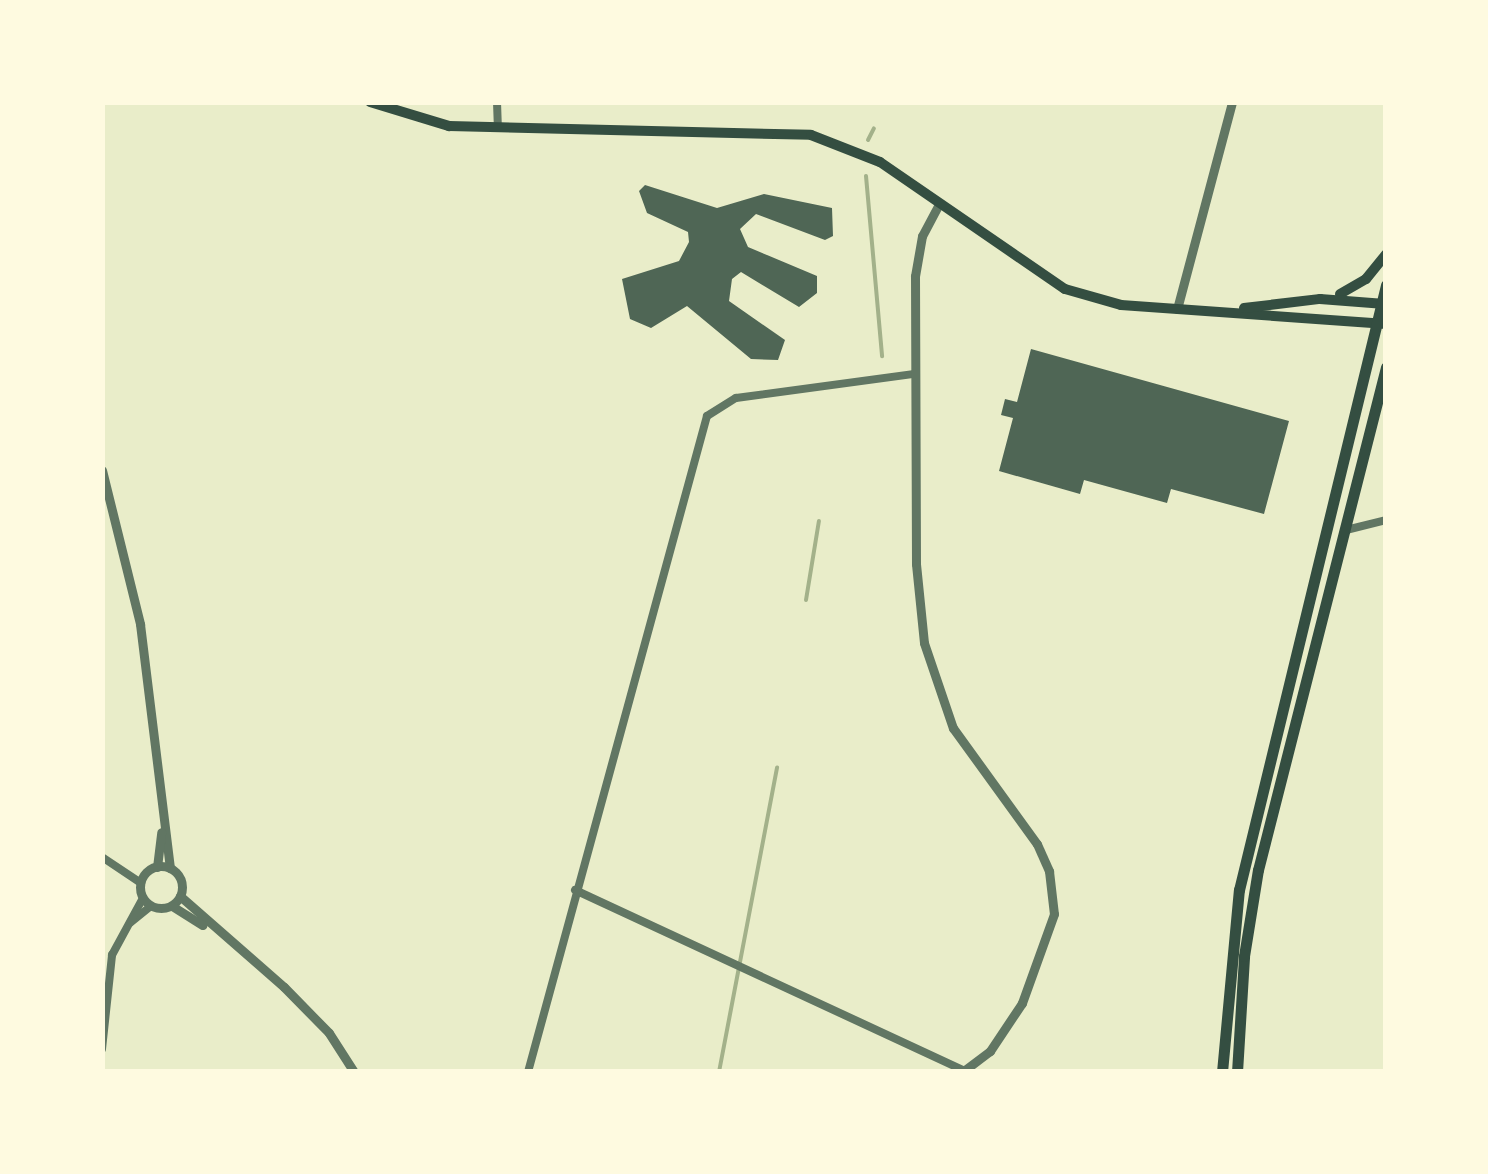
<!DOCTYPE html>
<html>
<head>
<meta charset="utf-8">
<style>
  body { margin:0 }
  #map { position:relative; width:1488px; height:1174px; overflow:hidden; background:#e9edc9; font-family:"IBM Plex Sans",sans-serif }
  div>[style] { position:absolute }
  .stream>* { height:4px; margin:-2px; padding:0 2px; transform-origin:2px; border-radius:2px; background:#a3b18a }
  .building>* { inset:0; background:#4f6655 }
  .minor>* { height:8px; margin:-4px; padding:0 4px; transform-origin:4px; border-radius:4px; background:#617663 }
  .tertiary>* { height:9px; margin:-4.5px; padding:0 4.5px; transform-origin:4.5px; border-radius:4.5px; background:#617663 }
  .tertiary>.ring { margin:-4.5px; padding:0; box-sizing:content-box; background:none; border:9px solid #617663; border-radius:50% }
  .secondary>* { height:10px; margin:-5px; padding:0 5px; transform-origin:5px; border-radius:5px; background:#344e41 }
  .primary>* { height:11px; margin:-5.5px; padding:0 5.5px; transform-origin:5.5px; border-radius:5.5px; background:#344e41 }
  span { translate:-50% -50%; white-space:nowrap; text-align:center; line-height:1.15; -webkit-text-stroke:8px #fefae0; paint-order:stroke }
  .frame { position:absolute; inset:0; border:105px solid #fefae0; pointer-events:none }
</style>
</head>
<body>
<div id="map">
  <div class="stream">
    <div style="left:868px;top:140px;width:13px;rotate:-63deg"></div>
    <div style="left:866px;top:176px;width:181px;rotate:84.9deg"></div>
    <div style="left:806px;top:600px;width:80px;rotate:-80.7deg"></div>
    <div style="left:719px;top:1072px;width:310px;rotate:-79.2deg"></div>
  </div>
  <div class="building">
    <div style="clip-path:polygon(645px 185px,717px 208px,764px 194px,832px 208px,833px 236px,825px 240px,756px 214px,740px 229px,748px 247px,817px 276px,817px 293px,799px 307px,741px 272px,732px 279px,729px 301px,785px 340px,778px 360px,751px 359px,687px 306px,651px 328px,630px 319px,622px 279px,679px 261px,689px 242px,688px 232px,647px 213px,639px 191px)"></div>
    <div style="clip-path:polygon(1031px 349px,1289px 421px,1264px 514px,1171px 489px,1167px 503px,1084px 480px,1080px 494px,999px 471px,1013px 418px,1001px 415px,1005px 399px,1017px 402px)"></div>
  </div>
  <div class="minor">
    <div style="left:497px;top:102px;width:26px;rotate:88deg"></div>
    <div style="left:1346px;top:530px;width:41px;rotate:-14deg"></div>
    <div style="left:102px;top:857px;width:47px;rotate:33.7deg"></div>
    <div style="left:575px;top:890px;width:432px;rotate:24.9deg"></div>
    <div style="left:130px;top:923px;width:27px;rotate:-39deg"></div>
    <div style="left:102px;top:1049px;width:95px;rotate:-83.9deg"></div>
    <div style="left:112px;top:955px;width:65px;rotate:-61.5deg"></div>
    <div style="left:528px;top:1072px;width:680px;rotate:-74.74deg"></div>
    <div style="left:707px;top:416px;width:34px;rotate:-32deg"></div>
    <div style="left:736px;top:398px;width:180px;rotate:-7.7deg"></div>
  </div>
  <div class="tertiary">
    <div style="left:939px;top:204px;width:36px;rotate:118deg"></div>
    <div style="left:922px;top:236px;width:41px;rotate:99.9deg"></div>
    <div style="left:915px;top:276px;width:288px;rotate:89.8deg"></div>
    <div style="left:916px;top:564px;width:79px;rotate:84.2deg"></div>
    <div style="left:924px;top:643px;width:90px;rotate:71.2deg"></div>
    <div style="left:953px;top:728px;width:143px;rotate:54.1deg"></div>
    <div style="left:1037px;top:844px;width:30px;rotate:66deg"></div>
    <div style="left:1049px;top:871px;width:43px;rotate:83.4deg"></div>
    <div style="left:1054px;top:914px;width:95px;rotate:109.8deg"></div>
    <div style="left:1022px;top:1003px;width:58px;rotate:123.7deg"></div>
    <div style="left:990px;top:1051px;width:35px;rotate:143deg"></div>
    <div style="left:1177px;top:309px;width:214px;rotate:-75.1deg"></div>
    <div style="left:102px;top:470px;width:159px;rotate:76.1deg"></div>
    <div style="left:140px;top:624px;width:246px;rotate:83deg"></div>
    <div class="ring" style="left:140px;top:866px;width:33px;height:33px"></div>
    <div style="left:157px;top:867px;width:35px;rotate:-83deg"></div>
    <div style="left:180px;top:896px;width:138px;rotate:41.2deg"></div>
    <div style="left:284px;top:987px;width:64px;rotate:45.6deg"></div>
    <div style="left:329px;top:1033px;width:46px;rotate:57.3deg"></div>
    <div style="left:172px;top:906px;width:36px;rotate:32deg"></div>
  </div>
  <div class="secondary">
    <div style="left:370px;top:102px;width:83px;rotate:16.9deg"></div>
    <div style="left:449px;top:126px;width:362px;rotate:1.4deg"></div>
    <div style="left:811px;top:135px;width:74px;rotate:21.4deg"></div>
    <div style="left:880px;top:162px;width:224px;rotate:34.5deg"></div>
    <div style="left:1065px;top:289px;width:58px;rotate:15.9deg"></div>
    <div style="left:1121px;top:305px;width:266px;rotate:4.1deg"></div>
    <div style="left:1340px;top:294px;width:30px;rotate:-30deg"></div>
    <div style="left:1366px;top:279px;width:32px;rotate:-51deg"></div>
    <div style="left:1244px;top:308px;width:77px;rotate:-6.8deg"></div>
    <div style="left:1320px;top:299px;width:65px;rotate:4.4deg"></div>
  </div>
  <div class="primary">
    <div style="left:1222px;top:1072px;width:183px;rotate:-84.7deg"></div>
    <div style="left:1239px;top:890px;width:623px;rotate:-76.34deg"></div>
    <div style="left:1237px;top:1072px;width:116px;rotate:-86.5deg"></div>
    <div style="left:1244px;top:956px;width:87px;rotate:-80.8deg"></div>
    <div style="left:1258px;top:870px;width:519px;rotate:-75.72deg"></div>
  </div>
  <div class="frame"></div>
</div>
</body>
</html>
